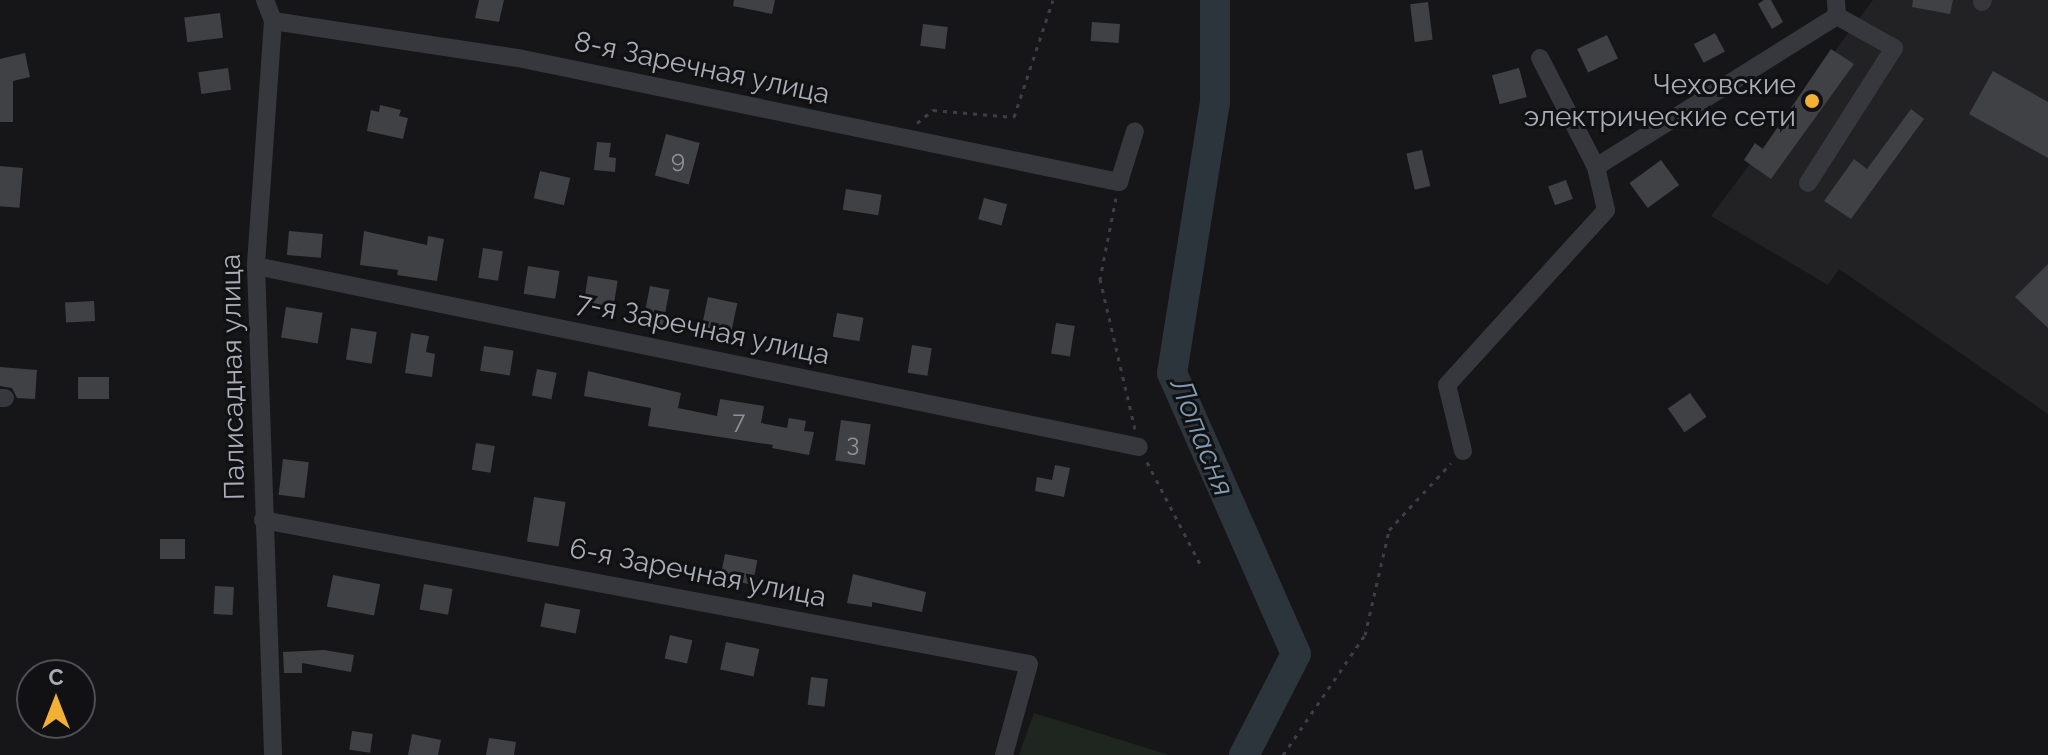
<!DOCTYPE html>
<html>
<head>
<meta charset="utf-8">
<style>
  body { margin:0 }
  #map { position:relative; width:2048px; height:755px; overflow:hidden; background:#161618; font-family:Raleway,sans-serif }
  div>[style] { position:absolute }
  .built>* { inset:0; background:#222225 }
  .green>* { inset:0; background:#1e261f }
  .river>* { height:30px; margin:-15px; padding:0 15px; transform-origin:15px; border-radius:15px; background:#2c353c }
  .building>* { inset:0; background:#404145; transform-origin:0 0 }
  .path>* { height:3px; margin-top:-1.5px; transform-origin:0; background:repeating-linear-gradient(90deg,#3d3f44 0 4px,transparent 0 10px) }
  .minor>* { height:18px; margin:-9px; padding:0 9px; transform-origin:9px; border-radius:9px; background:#37383d }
  .dots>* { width:22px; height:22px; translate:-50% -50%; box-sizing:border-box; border:4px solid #111113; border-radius:50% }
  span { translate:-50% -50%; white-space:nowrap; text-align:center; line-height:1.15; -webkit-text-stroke:6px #111113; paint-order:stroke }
  .number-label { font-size:24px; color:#8e929b }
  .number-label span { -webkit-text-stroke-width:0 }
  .street-label { font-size:28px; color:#a8adb8 }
  .poi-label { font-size:28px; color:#a8adb8 }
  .right { translate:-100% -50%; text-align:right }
  .water-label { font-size:30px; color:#7f9bb3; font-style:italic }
  .north { position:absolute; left:16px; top:659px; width:80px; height:80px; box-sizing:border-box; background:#111113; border:2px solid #4d4f55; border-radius:50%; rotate:0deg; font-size:22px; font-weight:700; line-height:32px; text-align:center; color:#a8adb8 }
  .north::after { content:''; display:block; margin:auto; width:28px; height:36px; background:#f2b134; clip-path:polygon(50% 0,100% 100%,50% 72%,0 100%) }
</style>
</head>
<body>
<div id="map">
  <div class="built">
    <div style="clip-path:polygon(1873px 0,2048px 0,2048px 414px,1839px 269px,1828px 285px,1711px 216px)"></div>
  </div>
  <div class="green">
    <div style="clip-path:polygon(1034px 713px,1169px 755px,1019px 755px)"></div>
  </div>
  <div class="river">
    <div style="left:1215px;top:0;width:102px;rotate:90deg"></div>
    <div style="left:1215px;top:102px;width:274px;rotate:99deg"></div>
    <div style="left:1172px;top:373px;width:307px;rotate:66.2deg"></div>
    <div style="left:1296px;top:654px;width:114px;rotate:117.2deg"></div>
  </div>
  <div class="building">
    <div style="clip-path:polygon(479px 0,504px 0,499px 22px,475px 18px)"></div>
    <div style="clip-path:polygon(734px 0,775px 0,772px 14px,733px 6px)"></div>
    <div style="clip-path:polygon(1764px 0,1771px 0,1783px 22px,1772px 29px,1758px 4px)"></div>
    <div style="clip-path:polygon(1913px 0,1953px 0,1950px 14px,1912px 7px)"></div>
    <div style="left:1428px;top:2px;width:38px;height:18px;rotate:83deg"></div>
    <div style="left:220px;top:13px;width:25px;height:36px;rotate:83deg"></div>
    <div style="left:1092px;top:22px;width:28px;height:19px;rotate:4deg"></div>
    <div style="left:923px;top:24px;width:25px;height:22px;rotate:7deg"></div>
    <div style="left:1715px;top:33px;width:21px;height:24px;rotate:62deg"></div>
    <div style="left:1607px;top:35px;width:26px;height:33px;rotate:65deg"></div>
    <div style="clip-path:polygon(1831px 49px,1854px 64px,1771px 179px,1744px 160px,1755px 143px,1763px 149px)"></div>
    <div style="clip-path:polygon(25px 53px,30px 77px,13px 81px,13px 122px,0 122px,0 59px)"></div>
    <div style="left:228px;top:68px;width:22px;height:30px;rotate:82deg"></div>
    <div style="left:1519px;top:68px;width:30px;height:28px;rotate:75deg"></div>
    <div style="clip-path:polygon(1993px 71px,2048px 102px,2048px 158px,1969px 114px)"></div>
    <div style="clip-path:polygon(380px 105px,401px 110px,399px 116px,408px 118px,403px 139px,367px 131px,371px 110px,379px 112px)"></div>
    <div style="clip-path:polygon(1911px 109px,1924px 119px,1851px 219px,1824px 201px,1854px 159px,1867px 169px)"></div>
    <div style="left:666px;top:134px;width:35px;height:43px;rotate:15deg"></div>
    <div style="clip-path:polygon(597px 142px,611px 143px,609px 157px,616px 158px,615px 172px,594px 170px)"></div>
    <div style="left:1422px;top:150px;width:37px;height:16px;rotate:77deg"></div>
    <div style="left:1661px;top:160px;width:31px;height:39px;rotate:54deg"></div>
    <div style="left:0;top:166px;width:23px;height:40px;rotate:5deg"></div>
    <div style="left:540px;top:171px;width:31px;height:28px;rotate:13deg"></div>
    <div style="left:1566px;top:180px;width:20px;height:19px;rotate:70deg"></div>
    <div style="left:846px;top:189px;width:36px;height:21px;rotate:9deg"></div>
    <div style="left:984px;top:198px;width:24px;height:22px;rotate:15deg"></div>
    <div style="left:289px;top:231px;width:34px;height:24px;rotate:5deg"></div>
    <div style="clip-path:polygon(364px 231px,427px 245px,428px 236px,444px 239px,437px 281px,397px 275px,398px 270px,360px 265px)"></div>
    <div style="left:483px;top:248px;width:20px;height:30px;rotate:9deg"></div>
    <div style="clip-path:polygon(2048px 264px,2048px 328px,2015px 297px)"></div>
    <div style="left:528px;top:266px;width:32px;height:28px;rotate:9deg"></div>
    <div style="left:588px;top:276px;width:30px;height:32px;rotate:9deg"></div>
    <div style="left:650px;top:286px;width:20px;height:38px;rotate:11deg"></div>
    <div style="left:708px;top:297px;width:30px;height:35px;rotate:12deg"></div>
    <div style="left:94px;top:301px;width:20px;height:29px;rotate:87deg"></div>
    <div style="left:286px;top:307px;width:37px;height:31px;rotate:9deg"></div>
    <div style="left:837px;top:313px;width:27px;height:24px;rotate:10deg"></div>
    <div style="left:1056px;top:323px;width:19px;height:31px;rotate:9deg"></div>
    <div style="left:351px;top:328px;width:26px;height:32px;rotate:9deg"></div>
    <div style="clip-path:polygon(411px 333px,429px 336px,426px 352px,435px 354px,432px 377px,405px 373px)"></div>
    <div style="left:912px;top:345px;width:20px;height:28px;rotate:9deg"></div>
    <div style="left:484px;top:346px;width:30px;height:25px;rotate:9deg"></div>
    <div style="clip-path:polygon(0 367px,37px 370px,35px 399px,17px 398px,12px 388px,0 386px)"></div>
    <div style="left:537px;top:369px;width:20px;height:27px;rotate:11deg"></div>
    <div style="clip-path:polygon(588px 371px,681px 393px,678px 408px,717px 416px,720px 399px,764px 406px,761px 423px,787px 428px,789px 418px,806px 421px,804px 431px,814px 432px,809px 455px,772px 448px,773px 445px,648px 426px,651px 408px,584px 396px)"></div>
    <div style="left:78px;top:377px;width:31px;height:22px"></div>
    <div style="left:1690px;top:393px;width:29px;height:27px;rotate:55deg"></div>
    <div style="left:841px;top:420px;width:30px;height:41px;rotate:8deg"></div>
    <div style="left:476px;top:443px;width:19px;height:27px;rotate:9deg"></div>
    <div style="left:283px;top:459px;width:26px;height:36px;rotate:7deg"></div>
    <div style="clip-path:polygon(1055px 465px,1070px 468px,1064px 497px,1035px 491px,1037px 477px,1052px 480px)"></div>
    <div style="left:534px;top:497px;width:32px;height:45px;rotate:9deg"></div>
    <div style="left:160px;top:539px;width:25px;height:20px"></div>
    <div style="left:725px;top:554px;width:33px;height:25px;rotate:11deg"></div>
    <div style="clip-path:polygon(853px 574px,926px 592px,922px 612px,872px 602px,872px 607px,847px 603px)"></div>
    <div style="left:333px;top:575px;width:48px;height:32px;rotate:11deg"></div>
    <div style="left:424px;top:584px;width:29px;height:26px;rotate:10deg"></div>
    <div style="left:215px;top:586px;width:19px;height:28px;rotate:3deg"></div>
    <div style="left:545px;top:603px;width:36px;height:24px;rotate:11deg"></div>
    <div style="left:670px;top:635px;width:23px;height:24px;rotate:13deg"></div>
    <div style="left:726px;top:642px;width:34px;height:28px;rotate:12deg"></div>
    <div style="clip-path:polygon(324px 650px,354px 655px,351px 672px,302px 663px,302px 673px,284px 673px,283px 652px)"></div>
    <div style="left:811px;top:677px;width:17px;height:28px;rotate:7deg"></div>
    <div style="left:352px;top:731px;width:21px;height:19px;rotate:8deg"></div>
    <div style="clip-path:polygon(412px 734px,441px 740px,438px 755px,408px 755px)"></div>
    <div style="clip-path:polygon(489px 738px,516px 742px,514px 755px,486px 755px)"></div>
  </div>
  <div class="path">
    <div style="left:917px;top:123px;width:21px;rotate:-39deg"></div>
    <div style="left:933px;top:110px;width:81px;rotate:4.9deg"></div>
    <div style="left:1014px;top:117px;width:123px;rotate:-71.6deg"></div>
    <div style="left:1116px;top:198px;width:83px;rotate:101.2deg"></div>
    <div style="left:1100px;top:279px;width:154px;rotate:76.9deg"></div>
    <div style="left:1147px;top:462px;width:115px;rotate:62.5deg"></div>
    <div style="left:1283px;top:755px;width:145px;rotate:-55.7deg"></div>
    <div style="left:1365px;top:635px;width:108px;rotate:-77.1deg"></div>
    <div style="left:1389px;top:530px;width:91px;rotate:-47.2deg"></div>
  </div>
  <div class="minor">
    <div style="left:265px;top:0;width:22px;rotate:69deg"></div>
    <div style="left:273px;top:21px;width:246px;rotate:94deg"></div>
    <div style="left:256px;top:266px;width:489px;rotate:88deg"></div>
    <div style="left:1982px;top:2px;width:2px;rotate:-63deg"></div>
    <div style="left:273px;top:21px;width:248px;rotate:8.6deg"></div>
    <div style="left:518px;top:58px;width:614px;rotate:11.66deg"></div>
    <div style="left:1119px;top:182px;width:53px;rotate:-72.6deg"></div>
    <div style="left:1540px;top:58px;width:123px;rotate:62.8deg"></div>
    <div style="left:1596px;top:167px;width:284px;rotate:-32.1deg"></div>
    <div style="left:1808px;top:183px;width:160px;rotate:-57.5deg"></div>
    <div style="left:1894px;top:48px;width:65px;rotate:-150.7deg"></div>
    <div style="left:1837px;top:16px;width:16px;rotate:-94deg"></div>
    <div style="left:256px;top:266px;width:901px;rotate:11.58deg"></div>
    <div style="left:0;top:398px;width:5px"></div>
    <div style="left:1463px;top:451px;width:68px;rotate:-103.6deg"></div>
    <div style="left:1447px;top:385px;width:236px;rotate:-47.7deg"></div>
    <div style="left:1606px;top:210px;width:44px;rotate:-103.1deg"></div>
    <div style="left:263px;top:520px;width:779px;rotate:10.65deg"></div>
    <div style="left:1029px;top:664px;width:94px;rotate:105.4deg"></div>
  </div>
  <div class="dots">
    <div style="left:1812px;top:101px;background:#f2b134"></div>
  </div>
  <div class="number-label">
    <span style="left:678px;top:160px">9</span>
    <span style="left:739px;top:421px">7</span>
    <span style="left:853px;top:443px">3</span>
  </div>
  <div class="street-label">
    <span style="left:702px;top:68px;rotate:12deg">8-я Заречная улица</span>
    <span style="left:703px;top:329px;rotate:12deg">7-я Заречная улица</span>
    <span style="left:233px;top:377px;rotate:-91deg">Палисадная улица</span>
    <span style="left:698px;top:573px;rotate:11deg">6-я Заречная улица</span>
  </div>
  <div class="poi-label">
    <span class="right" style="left:1796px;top:101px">Чеховские<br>электрические сети</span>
  </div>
  <div class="water-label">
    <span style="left:1202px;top:437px;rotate:68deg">Лопасня</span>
  </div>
  <div class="north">С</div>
</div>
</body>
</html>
